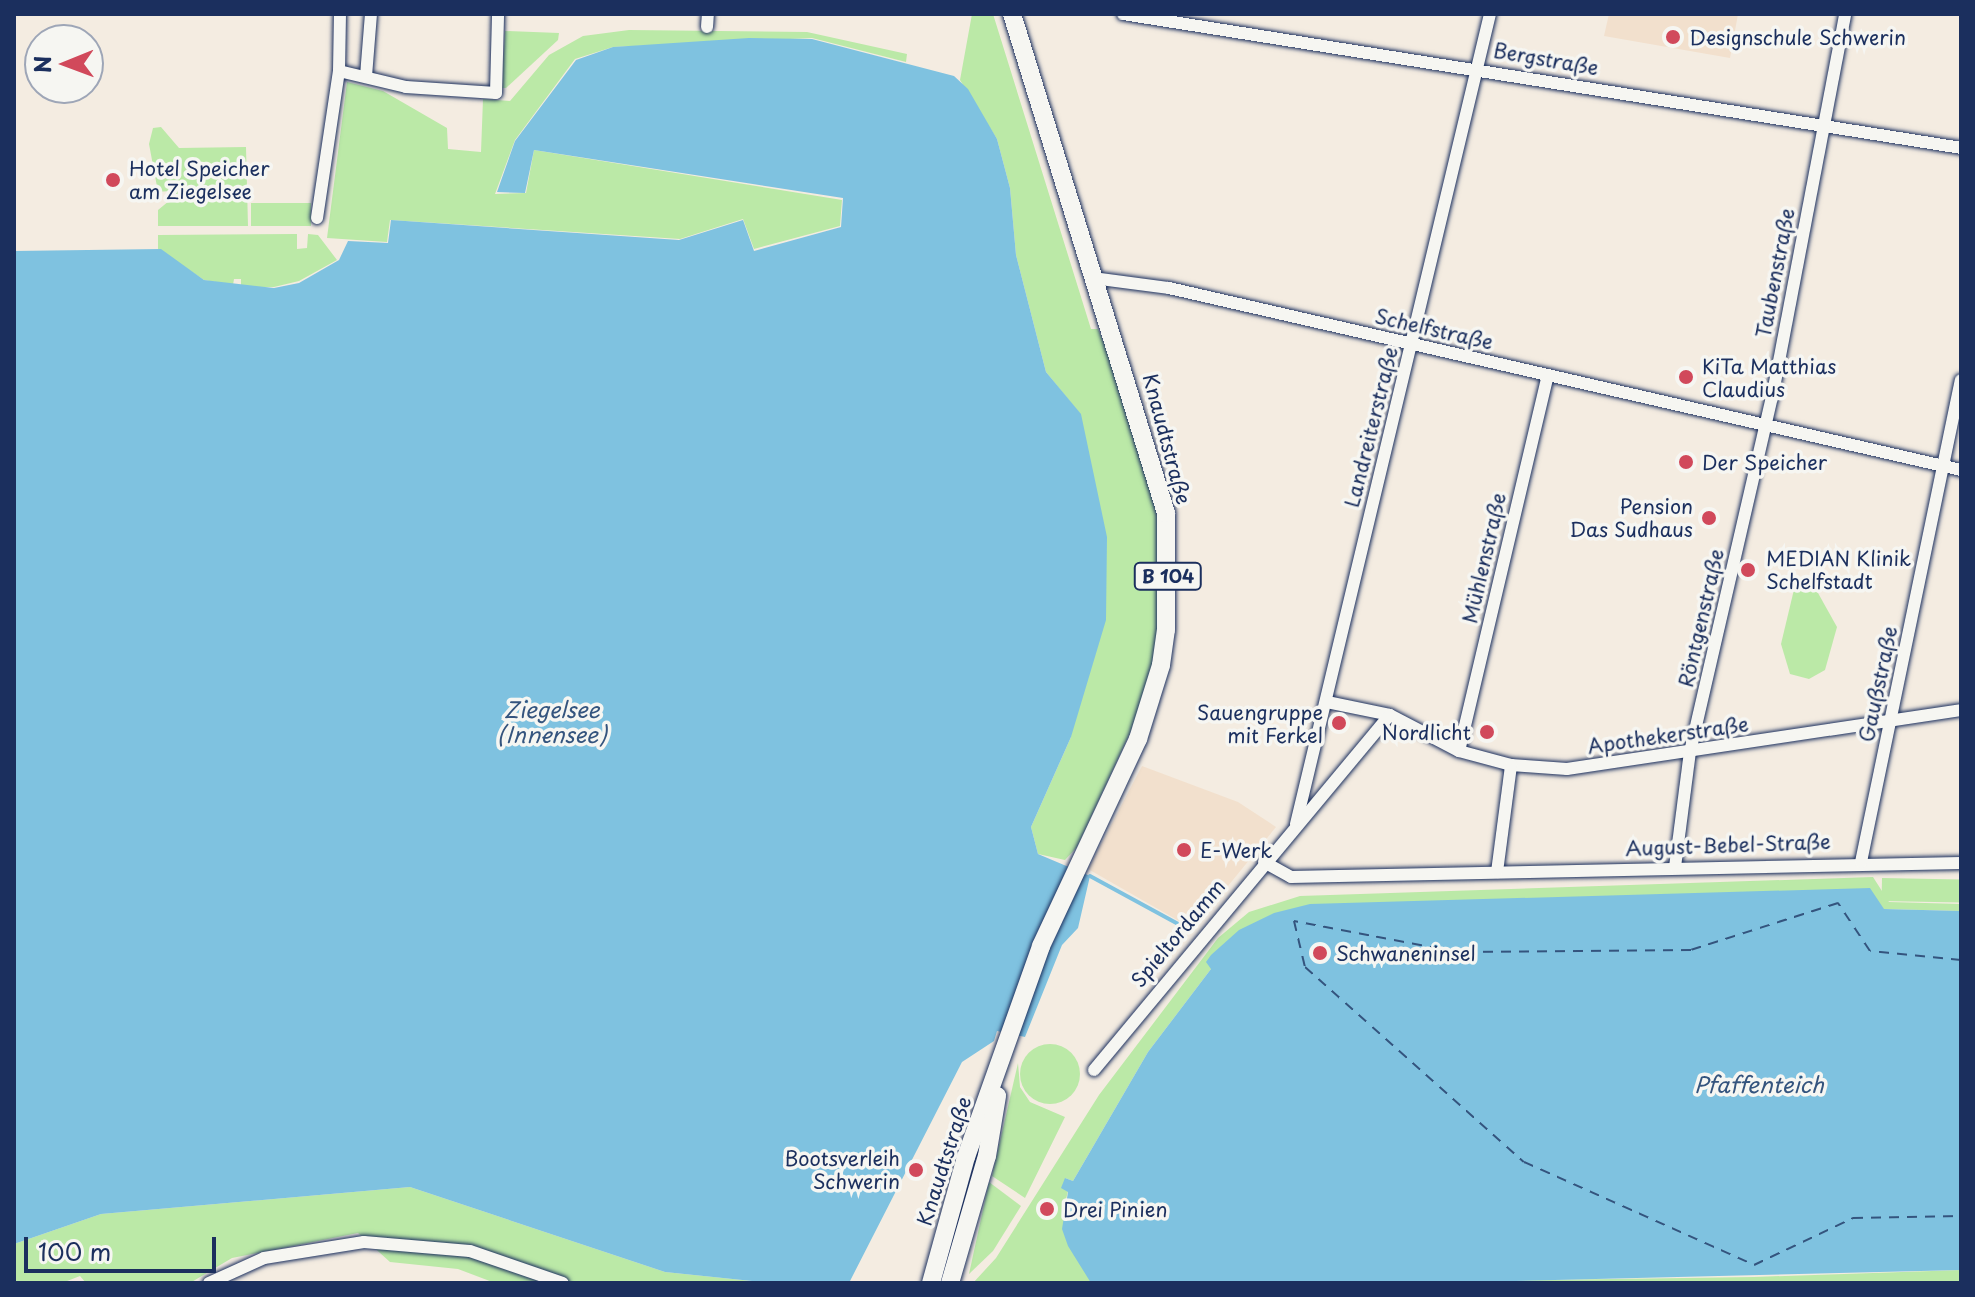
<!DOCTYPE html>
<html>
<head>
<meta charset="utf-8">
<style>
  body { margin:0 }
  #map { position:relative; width:1975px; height:1297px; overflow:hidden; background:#f4ece1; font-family:"Playpen Sans",sans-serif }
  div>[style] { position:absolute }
  .built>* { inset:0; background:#f2e0cd }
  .green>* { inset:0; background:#bbe9a7; transform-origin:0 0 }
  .round { border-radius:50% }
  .water>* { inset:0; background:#7fc2e0 }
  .stream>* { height:4px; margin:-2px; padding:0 2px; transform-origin:2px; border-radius:2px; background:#7fc2e0 }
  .ferry>* { height:2px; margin-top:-1px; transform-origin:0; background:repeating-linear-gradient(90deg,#34547e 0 10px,transparent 0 18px) }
  .roads { filter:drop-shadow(0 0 2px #1b2f5e) drop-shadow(0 0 2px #1b2f5e) }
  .minor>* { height:12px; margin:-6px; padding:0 6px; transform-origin:6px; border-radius:6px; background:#f6f6f2 }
  .primary>* { height:18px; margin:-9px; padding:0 9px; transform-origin:9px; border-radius:9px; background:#f6f6f2 }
  .dots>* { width:22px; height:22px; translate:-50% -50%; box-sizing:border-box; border:4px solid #f6f6f2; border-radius:50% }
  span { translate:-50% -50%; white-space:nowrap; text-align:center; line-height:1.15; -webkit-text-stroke:7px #f6f6f2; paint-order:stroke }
  .shield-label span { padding:2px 6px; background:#f6f6f2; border:2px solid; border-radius:6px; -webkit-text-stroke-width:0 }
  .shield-label { font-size:18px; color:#1b2f5e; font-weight:700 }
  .poi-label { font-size:20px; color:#1b2f5e }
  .left { translate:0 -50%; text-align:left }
  .right { translate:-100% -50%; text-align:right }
  .street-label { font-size:20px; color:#1b2f5e }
  .water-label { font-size:22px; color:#34547e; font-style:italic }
  .frame { position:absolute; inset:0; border:16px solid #1b2f5e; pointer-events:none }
  .north { position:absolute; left:24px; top:24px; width:80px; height:80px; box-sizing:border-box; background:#f6f6f2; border:2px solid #9ea6b7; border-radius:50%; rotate:269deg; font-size:22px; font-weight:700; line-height:32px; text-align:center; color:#1b2f5e }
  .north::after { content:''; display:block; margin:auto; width:28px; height:36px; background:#d1495b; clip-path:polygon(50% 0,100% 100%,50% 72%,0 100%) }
  .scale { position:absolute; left:24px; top:1237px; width:192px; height:36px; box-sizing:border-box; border:4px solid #1b2f5e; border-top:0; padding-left:10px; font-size:24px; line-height:28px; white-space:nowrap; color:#1b2f5e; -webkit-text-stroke:6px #f6f6f2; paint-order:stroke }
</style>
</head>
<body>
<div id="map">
  <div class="built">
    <div style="clip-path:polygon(1609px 14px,1738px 14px,1730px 58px,1604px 36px)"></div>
    <div style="clip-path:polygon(1142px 766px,1238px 802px,1276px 827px,1193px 929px,1088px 869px)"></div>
  </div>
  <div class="green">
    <div style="clip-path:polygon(972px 14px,993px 14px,1091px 329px,1098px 329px,1118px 375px,1156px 510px,1162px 558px,1159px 636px,1147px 696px,1077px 847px,1065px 860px,1038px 854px,1031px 827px,1071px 737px,1081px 415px,1046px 372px,1016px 255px,1010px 188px,997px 139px,960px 80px)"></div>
    <div style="clip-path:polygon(629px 30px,807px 32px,907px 54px,906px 62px,812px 38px,613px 47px,575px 59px,515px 140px,495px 194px,526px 193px,534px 150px,842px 200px,840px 226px,754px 249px,743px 219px,680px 239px,390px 220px,387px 242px,327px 238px,347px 82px,383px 91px,447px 128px,448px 149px,481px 152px,483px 99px,510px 101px,549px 55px,583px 36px)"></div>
    <div style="clip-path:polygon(505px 31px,559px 33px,558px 40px,506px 88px,502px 88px)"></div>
    <div style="clip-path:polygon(161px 127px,179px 148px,246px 147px,248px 226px,158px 226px,158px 210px,169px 201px,169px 191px,158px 192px,149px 144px,153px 128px)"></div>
    <div style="left:251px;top:203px;width:60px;height:23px"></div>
    <div style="clip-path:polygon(297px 234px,297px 249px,307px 248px,308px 234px,318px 235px,337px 260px,299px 281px,274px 287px,241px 287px,241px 279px,234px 279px,233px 285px,204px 280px,158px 249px,158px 235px)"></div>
    <div style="clip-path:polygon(1797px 577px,1818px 593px,1837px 627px,1825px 670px,1809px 679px,1790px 674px,1781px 644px)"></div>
    <div style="clip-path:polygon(1873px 877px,1889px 902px,1961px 904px,1961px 911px,1884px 909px,1211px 969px,1148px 1052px,1073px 1181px,1065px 1178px,1068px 1191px,1063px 1212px,1091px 1283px,973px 1283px,996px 1258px,1099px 1095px,1218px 938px,1249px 912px,1300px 896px)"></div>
    <div style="left:1882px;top:878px;width:79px;height:23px;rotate:1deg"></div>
    <div class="round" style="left:1020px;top:1044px;width:60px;height:60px"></div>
    <div style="clip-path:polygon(1018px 1063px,1020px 1087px,1030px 1102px,1065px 1117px,1025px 1198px,992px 1176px)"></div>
    <div style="clip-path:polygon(989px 1182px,1021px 1206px,993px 1251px,969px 1274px)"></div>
    <div style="clip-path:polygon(410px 1187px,665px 1272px,772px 1283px,495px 1283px,458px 1269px,390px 1262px,358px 1233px,232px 1258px,190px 1283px,86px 1283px,80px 1276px,62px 1283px,14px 1283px,14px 1244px,101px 1214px)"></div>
    <div style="clip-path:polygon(1961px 1270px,1961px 1283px,1328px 1283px,1754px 1277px)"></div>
  </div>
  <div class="water">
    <div style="clip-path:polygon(749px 38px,812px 39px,954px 76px,968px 89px,997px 139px,1010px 188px,1016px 255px,1046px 372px,1081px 414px,1107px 537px,1106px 620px,1071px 737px,1031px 827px,1038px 854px,1090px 876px,1078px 928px,1062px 945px,1025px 1037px,997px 1031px,994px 1041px,962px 1062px,850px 1281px,772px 1283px,665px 1272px,410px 1187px,101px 1214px,14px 1244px,14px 251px,161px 249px,204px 280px,274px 288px,299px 283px,339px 260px,348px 241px,388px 243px,391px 220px,679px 240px,743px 220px,754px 251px,841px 227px,843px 198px,534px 150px,525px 193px,497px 192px,515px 141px,576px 60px,613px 47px)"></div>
    <div style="clip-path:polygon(1870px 888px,1884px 909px,1961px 911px,1961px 1270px,1472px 1282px,1091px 1283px,1068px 1246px,1062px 1229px,1068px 1192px,1061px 1188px,1065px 1178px,1073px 1181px,1148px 1052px,1211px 969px,1206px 962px,1211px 955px,1239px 930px,1274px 913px,1310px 904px)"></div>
  </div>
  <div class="stream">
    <div style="left:1090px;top:876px;width:113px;rotate:28.6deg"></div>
  </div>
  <div class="ferry">
    <div style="left:1961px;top:960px;width:91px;rotate:-174.4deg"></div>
    <div style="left:1870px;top:951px;width:58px;rotate:-123.7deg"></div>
    <div style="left:1838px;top:903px;width:154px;rotate:162.3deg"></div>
    <div style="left:1691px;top:950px;width:234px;rotate:179.5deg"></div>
    <div style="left:1457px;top:952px;width:166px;rotate:-169.2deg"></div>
    <div style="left:1294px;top:921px;width:47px;rotate:76.6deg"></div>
    <div style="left:1305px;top:967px;width:293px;rotate:41.7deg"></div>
    <div style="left:1524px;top:1162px;width:252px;rotate:24.1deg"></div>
    <div style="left:1754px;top:1265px;width:110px;rotate:-25.4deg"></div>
    <div style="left:1853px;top:1218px;width:108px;rotate:-1.1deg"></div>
  </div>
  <div class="roads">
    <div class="minor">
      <div style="left:1123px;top:14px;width:849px;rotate:9.08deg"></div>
      <div style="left:707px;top:27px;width:13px;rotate:-86deg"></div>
      <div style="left:339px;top:71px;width:69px;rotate:13.4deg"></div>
      <div style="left:406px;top:87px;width:90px;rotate:3.8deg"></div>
      <div style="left:496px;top:93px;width:79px;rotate:-88.5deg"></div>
      <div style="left:366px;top:76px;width:62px;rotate:-85.4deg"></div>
      <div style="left:317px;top:218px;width:149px;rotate:-81.5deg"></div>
      <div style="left:339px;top:71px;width:57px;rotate:-89deg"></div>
      <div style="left:1093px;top:278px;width:77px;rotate:7.5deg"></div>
      <div style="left:1169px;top:288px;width:813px;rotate:12.94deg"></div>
      <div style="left:1327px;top:702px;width:64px;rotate:11.7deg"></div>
      <div style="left:1390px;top:715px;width:78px;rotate:27.6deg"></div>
      <div style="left:1459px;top:751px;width:54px;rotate:15.1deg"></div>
      <div style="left:1511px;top:765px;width:56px;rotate:4.1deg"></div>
      <div style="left:1567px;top:769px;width:398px;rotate:-8.5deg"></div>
      <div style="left:1459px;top:751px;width:386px;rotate:-76.7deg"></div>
      <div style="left:1296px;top:824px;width:833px;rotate:-76.53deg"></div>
      <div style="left:1264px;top:862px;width:31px;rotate:29deg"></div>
      <div style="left:1291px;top:877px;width:670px;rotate:-1.2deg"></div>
      <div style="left:1861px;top:862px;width:492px;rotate:-78.3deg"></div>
      <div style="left:1675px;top:867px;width:116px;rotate:-82.6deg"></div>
      <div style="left:1690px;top:752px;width:363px;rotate:-77deg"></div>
      <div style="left:1772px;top:398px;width:391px;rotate:-79.2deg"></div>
      <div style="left:1497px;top:872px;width:108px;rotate:-82.5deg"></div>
      <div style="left:1094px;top:1070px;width:462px;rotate:-50.2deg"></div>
      <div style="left:209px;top:1283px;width:60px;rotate:-24.4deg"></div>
      <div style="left:264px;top:1258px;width:101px;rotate:-9.1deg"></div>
      <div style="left:364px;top:1242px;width:106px;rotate:4.9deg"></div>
      <div style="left:470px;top:1251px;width:98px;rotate:19deg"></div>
    </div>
    <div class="primary">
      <div style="left:931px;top:1283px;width:131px;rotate:-74.5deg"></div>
      <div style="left:966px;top:1157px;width:224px;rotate:-70.4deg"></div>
      <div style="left:1041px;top:946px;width:229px;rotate:-64.9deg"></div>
      <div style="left:1138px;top:739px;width:77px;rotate:-72.7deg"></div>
      <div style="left:1161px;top:665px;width:35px;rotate:-82deg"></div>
      <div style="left:1166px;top:630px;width:117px;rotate:-90deg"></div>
      <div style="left:1166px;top:513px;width:522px;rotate:-107.15deg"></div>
      <div style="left:950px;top:1283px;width:132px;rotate:-73.8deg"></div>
      <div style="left:987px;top:1156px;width:61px;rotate:-80.5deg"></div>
    </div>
  </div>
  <div class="dots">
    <div style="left:1673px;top:37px;background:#d1495b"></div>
    <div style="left:113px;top:180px;background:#d1495b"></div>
    <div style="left:1686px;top:377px;background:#d1495b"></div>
    <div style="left:1686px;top:462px;background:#d1495b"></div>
    <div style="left:1709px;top:518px;background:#d1495b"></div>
    <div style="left:1748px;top:570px;background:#d1495b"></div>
    <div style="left:1339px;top:723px;background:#d1495b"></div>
    <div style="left:1487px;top:732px;background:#d1495b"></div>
    <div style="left:1184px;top:850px;background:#d1495b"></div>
    <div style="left:1320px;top:953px;background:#d1495b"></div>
    <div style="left:916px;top:1170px;background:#d1495b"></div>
    <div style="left:1047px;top:1209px;background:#d1495b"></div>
  </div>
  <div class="shield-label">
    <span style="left:1168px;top:576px">B 104</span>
  </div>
  <div class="poi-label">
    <span class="left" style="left:1689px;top:37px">Designschule Schwerin</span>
    <span class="left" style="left:129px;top:180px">Hotel Speicher<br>am Ziegelsee</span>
    <span class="left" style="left:1702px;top:378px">KiTa Matthias<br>Claudius</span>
    <span class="left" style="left:1702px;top:462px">Der Speicher</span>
    <span class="right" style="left:1693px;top:518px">Pension<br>Das Sudhaus</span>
    <span class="left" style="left:1766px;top:570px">MEDIAN Klinik<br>Schelfstadt</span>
    <span class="right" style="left:1323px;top:724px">Sauengruppe<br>mit Ferkel</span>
    <span class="right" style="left:1471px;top:732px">Nordlicht</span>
    <span class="left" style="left:1200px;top:850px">E-Werk</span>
    <span class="left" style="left:1336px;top:953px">Schwaneninsel</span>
    <span class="right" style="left:900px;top:1170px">Bootsverleih<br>Schwerin</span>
    <span class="left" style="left:1063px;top:1209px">Drei Pinien</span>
  </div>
  <div class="street-label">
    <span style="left:1546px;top:59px;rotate:10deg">Bergstraße</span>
    <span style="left:1775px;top:273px;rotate:-79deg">Taubenstraße</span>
    <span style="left:1434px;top:329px;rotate:13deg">Schelfstraße</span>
    <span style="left:1371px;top:427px;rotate:-76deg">Landreiterstraße</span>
    <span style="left:1167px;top:439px;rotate:75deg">Knaudtstraße</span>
    <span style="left:1484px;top:558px;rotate:-77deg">Mühlenstraße</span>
    <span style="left:1701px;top:618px;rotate:-77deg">Röntgenstraße</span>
    <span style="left:1878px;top:684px;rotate:-78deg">Gaußstraße</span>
    <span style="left:1668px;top:735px;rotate:-8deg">Apothekerstraße</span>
    <span style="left:1728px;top:845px;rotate:-2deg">August-Bebel-Straße</span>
    <span style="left:1178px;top:933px;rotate:-50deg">Spieltordamm</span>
    <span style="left:944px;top:1161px;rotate:-72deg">Knaudtstraße</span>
  </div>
  <div class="water-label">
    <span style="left:552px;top:721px">Ziegelsee<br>(Innensee)</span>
    <span style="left:1759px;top:1084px">Pfaffenteich</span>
  </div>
  <div class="frame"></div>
  <div class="north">N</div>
  <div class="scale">100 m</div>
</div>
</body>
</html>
